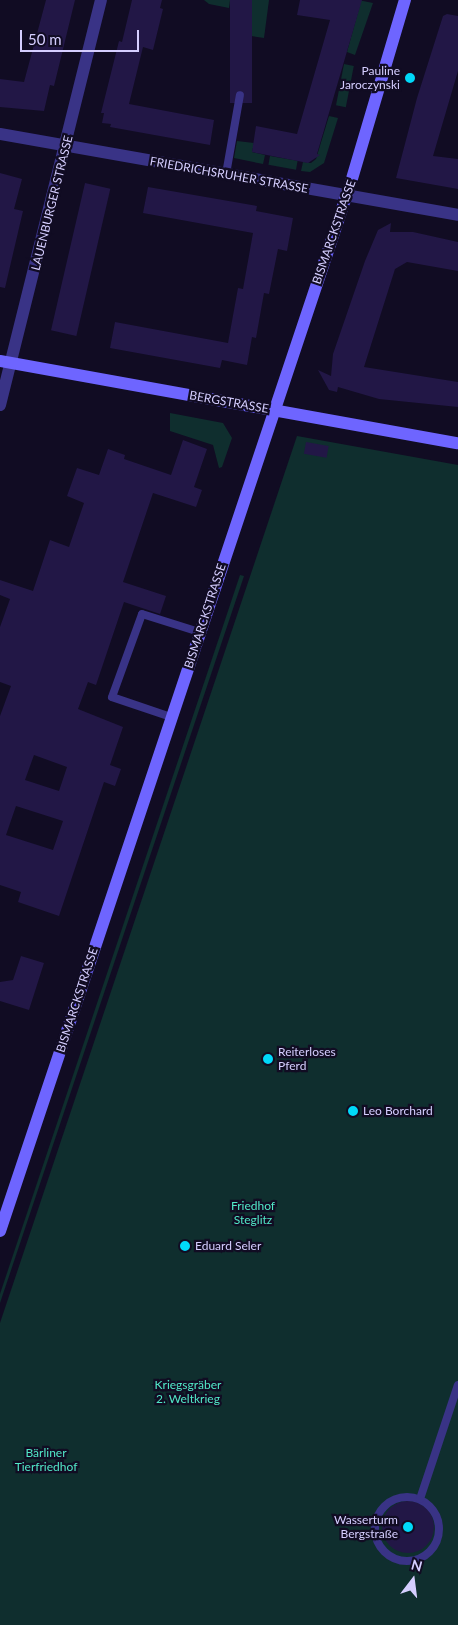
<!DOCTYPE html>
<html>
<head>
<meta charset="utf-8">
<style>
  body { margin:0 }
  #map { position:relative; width:458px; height:1625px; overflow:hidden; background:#110c23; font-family:Lato,sans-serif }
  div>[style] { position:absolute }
  .green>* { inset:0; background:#0f2e2e; transform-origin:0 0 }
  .building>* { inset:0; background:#221746; transform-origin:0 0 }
  .round { border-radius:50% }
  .lane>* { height:8px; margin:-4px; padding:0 4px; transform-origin:4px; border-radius:4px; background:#393386 }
  .lane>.ring { margin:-4px; padding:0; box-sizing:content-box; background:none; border:8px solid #393386; border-radius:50% }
  .street>* { height:12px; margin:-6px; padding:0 6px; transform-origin:6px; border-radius:6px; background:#393386 }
  .secondary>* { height:12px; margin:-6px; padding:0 6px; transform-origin:6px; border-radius:6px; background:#6e65ff }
  .dots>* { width:14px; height:14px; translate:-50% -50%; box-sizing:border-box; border:2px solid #110c23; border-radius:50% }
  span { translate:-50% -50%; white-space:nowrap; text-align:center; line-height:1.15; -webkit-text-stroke:4.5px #110c23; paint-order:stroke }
  .poi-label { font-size:12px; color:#d5ceff }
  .right { translate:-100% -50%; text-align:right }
  .left { translate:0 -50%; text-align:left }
  .street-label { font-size:12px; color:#d5ceff }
  .park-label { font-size:12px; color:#51e8c7 }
  .north { position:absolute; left:388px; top:1555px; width:50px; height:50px; -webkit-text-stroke:4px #110c23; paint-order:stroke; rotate:15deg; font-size:14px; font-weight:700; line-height:20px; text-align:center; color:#d5ceff }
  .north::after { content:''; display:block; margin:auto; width:18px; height:22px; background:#d5ceff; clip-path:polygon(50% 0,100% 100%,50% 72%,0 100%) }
  .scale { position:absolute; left:20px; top:30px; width:119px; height:22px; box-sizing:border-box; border:2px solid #d5ceff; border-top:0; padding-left:6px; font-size:15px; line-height:18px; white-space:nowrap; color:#d5ceff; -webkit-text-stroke:4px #110c23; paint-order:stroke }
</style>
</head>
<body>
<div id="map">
  <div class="green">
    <div style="clip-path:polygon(204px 0,230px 0,229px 8px,209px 4px)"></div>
    <div style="clip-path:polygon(252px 0,269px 0,264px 38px,245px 35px)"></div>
    <div style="clip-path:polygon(358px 0,373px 3px,355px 55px,347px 52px,360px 5px)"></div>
    <div style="left:344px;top:64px;width:10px;height:42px;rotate:11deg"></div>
    <div style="clip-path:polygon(329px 116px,338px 118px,324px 163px,310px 172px,301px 171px,303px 162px,311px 163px,316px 159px)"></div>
    <div style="clip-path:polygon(237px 141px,254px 143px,252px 152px,265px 155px,263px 164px,234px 158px)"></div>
    <div style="left:270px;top:156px;width:28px;height:9px;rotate:10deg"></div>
    <div style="clip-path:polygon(170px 413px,223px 423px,232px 438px,222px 467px,219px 468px,213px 445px,170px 431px)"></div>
    <div style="clip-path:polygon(297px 436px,458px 465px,458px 1625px,0 1625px,0 1323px)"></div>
    <div style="clip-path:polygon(240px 575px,244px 576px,0 1303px,0 1294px)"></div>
  </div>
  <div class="building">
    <div style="clip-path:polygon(46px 0,75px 0,54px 86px,50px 85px,44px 111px,0 107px,0 79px,24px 82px)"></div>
    <div style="clip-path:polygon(132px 0,162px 0,160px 8px,163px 9px,153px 50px,143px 47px,129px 104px,214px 120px,210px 145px,110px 127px,111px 124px,102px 123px,104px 113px,101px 113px,119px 41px,122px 42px)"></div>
    <div style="left:230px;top:0;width:22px;height:103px"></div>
    <div style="clip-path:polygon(300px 0,362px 0,317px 154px,320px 155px,308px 163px,252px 152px,256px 126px,297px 134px,330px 20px,297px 15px)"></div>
    <div style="clip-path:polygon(447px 14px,458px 16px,458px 71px,433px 156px,458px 159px,458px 189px,396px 178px,417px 98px,443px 16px)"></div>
    <div style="clip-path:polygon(0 173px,22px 179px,14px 209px,23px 211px,5px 288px,0 287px)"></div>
    <div style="left:85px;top:183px;width:26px;height:151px;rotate:13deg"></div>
    <div style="clip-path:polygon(148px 187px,257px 206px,256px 211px,293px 218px,287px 251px,278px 249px,269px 294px,264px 293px,256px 338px,252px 337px,247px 365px,222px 360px,220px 368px,110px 348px,115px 322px,228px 343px,238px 288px,243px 289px,253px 233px,143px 213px)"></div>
    <div style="clip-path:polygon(391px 223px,390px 232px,413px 232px,458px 242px,458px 271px,407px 262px,395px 269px,364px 367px,458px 382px,458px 407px,379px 399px,338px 387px,337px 392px,329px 390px,318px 370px,331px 376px,333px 354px,365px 261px,378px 230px)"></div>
    <div style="clip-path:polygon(evenodd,183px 440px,207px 449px,194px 487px,202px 490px,196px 507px,153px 493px,123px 582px,166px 596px,160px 614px,124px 602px,96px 685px,88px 682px,78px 709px,123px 727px,110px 765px,121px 769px,115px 786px,104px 782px,59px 916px,18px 902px,21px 892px,0 885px,0 716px,11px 686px,0 682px,0 627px,10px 599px,0 595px,0 580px,33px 591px,50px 540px,69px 547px,84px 503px,67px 496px,77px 468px,99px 475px,108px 449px,125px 455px,124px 459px,171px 475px,183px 440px,34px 755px,67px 767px,59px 791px,25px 780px,34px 755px,183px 440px,16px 806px,63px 821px,53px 850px,6px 835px,16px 806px)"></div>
    <div style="left:306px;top:442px;width:23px;height:12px;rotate:10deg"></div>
    <div style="clip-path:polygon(21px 956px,44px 963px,29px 1010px,0 1001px,0 982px,13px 980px)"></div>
    <div class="round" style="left:382px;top:1501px;width:52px;height:52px"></div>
  </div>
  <div class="lane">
    <div style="left:226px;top:174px;width:80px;rotate:-80deg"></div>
    <div style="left:171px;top:717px;width:62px;rotate:-161.3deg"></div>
    <div style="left:112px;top:697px;width:88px;rotate:-70.1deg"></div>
    <div style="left:142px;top:614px;width:60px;rotate:17.5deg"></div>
    <div class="ring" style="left:375px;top:1497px;width:56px;height:56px"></div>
    <div style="left:420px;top:1499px;width:120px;rotate:-71.6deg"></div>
  </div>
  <div class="street">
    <div style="left:0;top:134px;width:465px;rotate:10deg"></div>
    <div style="left:0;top:405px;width:417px;rotate:-76deg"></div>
  </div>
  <div class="secondary">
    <div style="left:0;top:361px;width:465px;rotate:10.2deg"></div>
    <div style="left:0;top:1231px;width:1106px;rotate:-71.5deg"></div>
    <div style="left:351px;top:182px;width:190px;rotate:-73.5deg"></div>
  </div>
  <div class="dots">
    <div style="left:410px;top:78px;background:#00d9f9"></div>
    <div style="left:268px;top:1059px;background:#00d9f9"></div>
    <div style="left:353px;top:1111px;background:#00d9f9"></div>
    <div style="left:185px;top:1246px;background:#00d9f9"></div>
    <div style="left:408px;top:1527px;background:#00d9f9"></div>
  </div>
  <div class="poi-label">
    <span class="right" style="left:400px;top:78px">Pauline<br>Jaroczynski</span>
    <span class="left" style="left:278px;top:1059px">Reiterloses<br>Pferd</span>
    <span class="left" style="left:363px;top:1111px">Leo Borchard</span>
    <span class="left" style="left:195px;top:1246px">Eduard Seler</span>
    <span class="right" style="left:398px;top:1527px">Wasserturm<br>Bergstraße</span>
  </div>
  <div class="street-label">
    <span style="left:229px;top:175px;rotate:10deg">FRIEDRICHSRUHER STRASSE</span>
    <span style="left:52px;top:203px;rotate:-76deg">LAUENBURGER STRASSE</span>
    <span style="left:334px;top:232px;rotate:-71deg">BISMARCKSTRASSE</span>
    <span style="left:229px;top:402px;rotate:10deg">BERGSTRASSE</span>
    <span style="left:205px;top:616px;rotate:-72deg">BISMARCKSTRASSE</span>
    <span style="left:77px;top:1000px;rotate:-72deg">BISMARCKSTRASSE</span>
  </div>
  <div class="park-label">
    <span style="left:253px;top:1213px">Friedhof<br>Steglitz</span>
    <span style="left:188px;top:1392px">Kriegsgräber<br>2. Weltkrieg</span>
    <span style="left:46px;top:1460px">Bärliner<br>Tierfriedhof</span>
  </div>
  <div class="north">N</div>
  <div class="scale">50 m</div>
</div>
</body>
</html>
